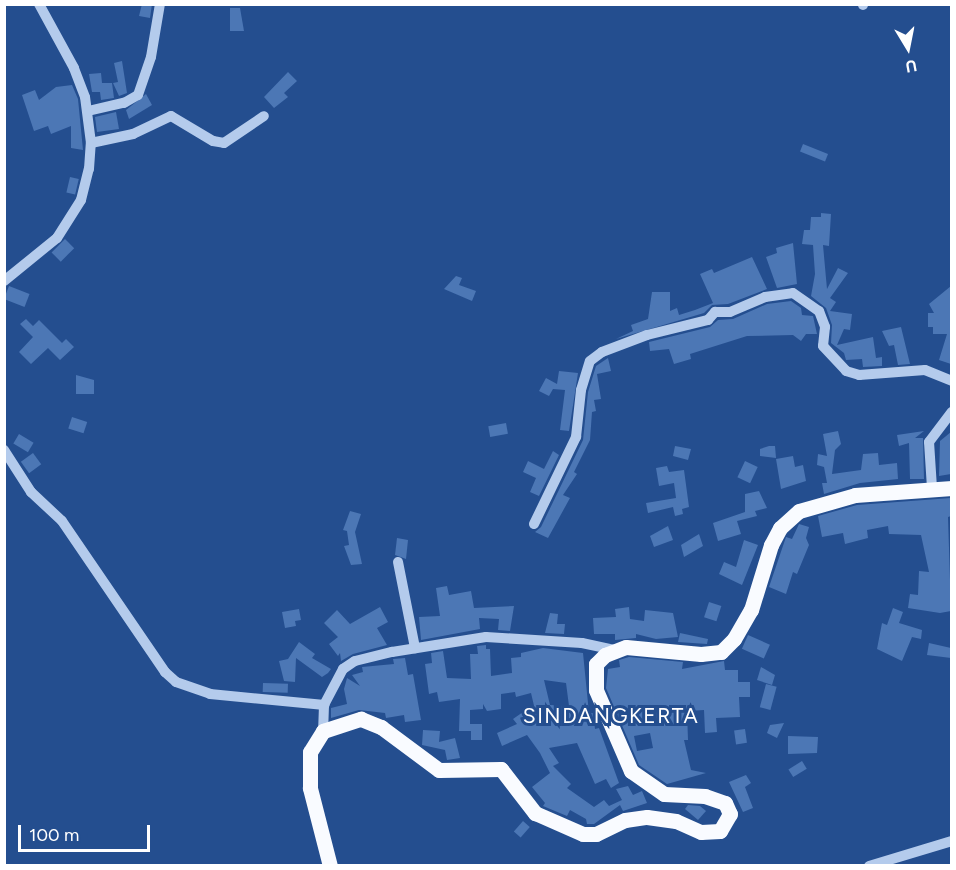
<!DOCTYPE html>
<html>
<head>
<meta charset="utf-8">
<style>
  body { margin:0 }
  #map { position:relative; width:956px; height:870px; overflow:hidden; background:#244e8f; font-family:Figtree,sans-serif }
  div>[style] { position:absolute }
  .building>* { inset:0; background:#4c77b5; transform-origin:0 0 }
  .minor>* { height:10px; margin:-5px; padding:0 5px; transform-origin:5px; border-radius:5px; background:#b4cbec }
  .major>* { height:15px; margin:-7.5px; padding:0 7.5px; transform-origin:7.5px; border-radius:7.5px; background:#f9fbff }
  span { translate:-50% -50%; white-space:nowrap; text-align:center; line-height:1.15; -webkit-text-stroke:6px #244e8f; paint-order:stroke }
  .quarter-label { font-size:21px; color:#fff; letter-spacing:1.5px }
  .frame { position:absolute; inset:0; border:6px solid #fff; pointer-events:none }
  .north { position:absolute; left:878px; top:18px; width:60px; height:60px; -webkit-text-stroke:4px #244e8f; paint-order:stroke; rotate:170deg; font-size:16px; font-weight:700; line-height:24px; text-align:center; color:#fff }
  .north::after { content:''; display:block; margin:auto; width:21px; height:27px; background:#fff; clip-path:polygon(50% 0,100% 100%,50% 72%,0 100%) }
  .scale { position:absolute; left:18px; top:825px; width:132px; height:27px; box-sizing:border-box; border:3px solid #fff; border-top:0; padding-left:8px; font-size:18px; line-height:21px; white-space:nowrap; color:#fff; -webkit-text-stroke:4px #244e8f; paint-order:stroke }
</style>
</head>
<body>
<div id="map">
  <div class="building">
    <div style="clip-path:polygon(142px 4px,152px 4px,150px 18px,139px 16px)"></div>
    <div style="clip-path:polygon(230px 8px,240px 8px,244px 31px,230px 31px)"></div>
    <div style="clip-path:polygon(122px 61px,127px 93px,119px 96px,113px 83px,118px 82px,114px 63px)"></div>
    <div style="clip-path:polygon(288px 72px,297px 81px,284px 93px,288px 97px,274px 108px,264px 97px)"></div>
    <div style="clip-path:polygon(101px 73px,102px 83px,112px 83px,114px 98px,101px 100px,100px 92px,92px 92px,89px 74px)"></div>
    <div style="clip-path:polygon(72px 85px,78px 99px,83px 150px,71px 148px,71px 126px,51px 134px,48px 126px,34px 131px,22px 95px,35px 90px,39px 100px,56px 87px)"></div>
    <div style="clip-path:polygon(146px 94px,152px 105px,129px 119px,126px 110px)"></div>
    <div style="clip-path:polygon(116px 112px,119px 129px,97px 132px,95px 117px)"></div>
    <div style="left:803px;top:144px;width:27px;height:8px;rotate:22deg"></div>
    <div style="left:70px;top:177px;width:9px;height:16px;rotate:13deg"></div>
    <div style="clip-path:polygon(821px 213px,831px 214px,829px 246px,823px 245px,827px 289px,838px 268px,848px 273px,830px 298px,836px 302px,830px 311px,852px 314px,850px 330px,844px 329px,837px 345px,873px 337px,876px 358px,882px 357px,882px 366px,863px 367px,862px 359px,846px 360px,844px 353px,831px 343px,832px 325px,826px 308px,811px 296px,815px 274px,813px 245px,802px 244px,804px 230px,810px 230px,811px 217px,821px 217px)"></div>
    <div style="left:65px;top:239px;width:13px;height:19px;rotate:45deg"></div>
    <div style="clip-path:polygon(793px 243px,797px 284px,777px 288px,766px 257px,777px 253px,776px 248px)"></div>
    <div style="clip-path:polygon(752px 257px,767px 289px,728px 304px,712px 305px,704px 313px,616px 339px,633px 331px,631px 325px,648px 319px,652px 292px,670px 292px,670px 311px,677px 308px,679px 315px,695px 310px,713px 303px,700px 274px,712px 269px,714px 273px)"></div>
    <div style="clip-path:polygon(456px 276px,462px 278px,459px 285px,476px 291px,472px 301px,444px 289px)"></div>
    <div style="left:9px;top:286px;width:22px;height:14px;rotate:21deg"></div>
    <div style="clip-path:polygon(951px 286px,951px 364px,939px 360px,947px 334px,933px 334px,933px 327px,928px 327px,928px 313px,934px 313px,929px 304px)"></div>
    <div style="clip-path:polygon(791px 301px,801px 308px,802px 315px,813px 316px,817px 334px,806px 334px,801px 341px,793px 335px,747px 336px,690px 354px,691px 359px,674px 364px,669px 349px,650px 351px,649px 342px,710px 327px,718px 320px,733px 319px,767px 304px)"></div>
    <div style="clip-path:polygon(26px 319px,33px 326px,39px 320px,62px 343px,66px 339px,74px 347px,60px 360px,48px 348px,31px 364px,19px 352px,33px 337px,20px 324px)"></div>
    <div style="clip-path:polygon(901px 327px,910px 364px,898px 365px,894px 345px,889px 346px,882px 331px)"></div>
    <div style="clip-path:polygon(608px 358px,611px 371px,597px 374px,601px 399px,594px 400px,596px 411px,592px 412px,590px 440px,574px 472px,577px 474px,563px 495px,570px 498px,548px 538px,535px 532px,541px 527px,583px 440px,588px 392px,596px 366px)"></div>
    <div style="clip-path:polygon(559px 371px,578px 373px,569px 431px,560px 430px,565px 390px,553px 389px,549px 396px,539px 391px,546px 378px,557px 384px)"></div>
    <div style="clip-path:polygon(76px 375px,94px 380px,94px 394px,76px 394px)"></div>
    <div style="left:72px;top:417px;width:16px;height:12px;rotate:18deg"></div>
    <div style="left:506px;top:423px;width:11px;height:18px;rotate:80deg"></div>
    <div style="clip-path:polygon(838px 431px,841px 444px,835px 450px,832px 474px,861px 470px,863px 454px,878px 453px,879px 465px,897px 463px,898px 479px,860px 483px,824px 494px,822px 483px,827px 483px,824px 467px,817px 465px,818px 454px,827px 456px,823px 434px)"></div>
    <div style="clip-path:polygon(924px 431px,915px 438px,923px 438px,924px 479px,910px 479px,909px 443px,899px 446px,897px 435px)"></div>
    <div style="clip-path:polygon(951px 432px,951px 474px,939px 476px,940px 441px)"></div>
    <div style="left:19px;top:434px;width:17px;height:11px;rotate:31deg"></div>
    <div style="clip-path:polygon(675px 446px,691px 449px,688px 460px,673px 456px)"></div>
    <div style="clip-path:polygon(769px 446px,775px 446px,776px 458px,760px 456px,760px 449px)"></div>
    <div style="clip-path:polygon(553px 451px,559px 455px,539px 496px,530px 492px,536px 478px,523px 472px,528px 461px,544px 469px)"></div>
    <div style="left:33px;top:453px;width:14px;height:15px;rotate:54deg"></div>
    <div style="clip-path:polygon(793px 456px,795px 467px,803px 465px,806px 481px,781px 489px,776px 459px)"></div>
    <div style="left:745px;top:461px;width:14px;height:18px;rotate:25deg"></div>
    <div style="clip-path:polygon(667px 466px,669px 472px,684px 470px,689px 507px,682px 509px,683px 514px,675px 516px,673px 507px,648px 513px,646px 503px,676px 498px,674px 483px,659px 486px,656px 468px)"></div>
    <div style="clip-path:polygon(759px 491px,767px 508px,755px 511px,757px 516px,737px 521px,741px 534px,718px 541px,713px 523px,745px 512px,745px 494px)"></div>
    <div style="clip-path:polygon(951px 498px,951px 516px,948px 517px,951px 611px,940px 613px,908px 608px,910px 594px,918px 595px,919px 571px,929px 572px,921px 535px,889px 534px,888px 526px,867px 530px,868px 538px,845px 544px,843px 533px,822px 537px,818px 516px,857px 505px)"></div>
    <div style="clip-path:polygon(350px 511px,361px 514px,355px 532px,362px 564px,351px 565px,344px 546px,349px 545px,347px 531px,343px 530px)"></div>
    <div style="clip-path:polygon(799px 524px,809px 527px,806px 538px,809px 545px,797px 574px,793px 572px,786px 594px,769px 587px,786px 537px,792px 539px)"></div>
    <div style="clip-path:polygon(668px 526px,673px 540px,654px 547px,650px 536px)"></div>
    <div style="clip-path:polygon(699px 534px,703px 546px,684px 557px,681px 545px)"></div>
    <div style="clip-path:polygon(397px 538px,408px 540px,406px 559px,395px 555px)"></div>
    <div style="clip-path:polygon(744px 540px,758px 545px,742px 585px,719px 574px,724px 562px,736px 567px)"></div>
    <div style="clip-path:polygon(447px 586px,449px 595px,471px 591px,474px 608px,514px 606px,510px 631px,498px 630px,499px 619px,479px 618px,480px 629px,421px 640px,419px 617px,440px 616px,436px 588px)"></div>
    <div style="left:709px;top:602px;width:13px;height:16px;rotate:18deg"></div>
    <div style="clip-path:polygon(380px 607px,388px 622px,377px 628px,387px 645px,353px 654px,341px 661px,340px 653px,338px 656px,329px 644px,338px 637px,324px 623px,337px 610px,350px 624px)"></div>
    <div style="clip-path:polygon(629px 607px,630px 619px,644px 621px,645px 610px,673px 613px,678px 637px,656px 639px,636px 634px,636px 638px,615px 640px,615px 634px,594px 634px,593px 618px,616px 617px,615px 609px)"></div>
    <div style="clip-path:polygon(893px 608px,903px 612px,899px 623px,922px 630px,921px 639px,912px 637px,902px 661px,877px 649px,882px 623px,887px 625px)"></div>
    <div style="clip-path:polygon(299px 609px,301px 620px,295px 621px,296px 626px,285px 628px,282px 612px)"></div>
    <div style="clip-path:polygon(550px 613px,558px 614px,557px 624px,565px 624px,564px 634px,545px 633px)"></div>
    <div style="clip-path:polygon(680px 633px,708px 639px,707px 644px,678px 642px)"></div>
    <div style="left:748px;top:635px;width:24px;height:15px;rotate:24deg"></div>
    <div style="clip-path:polygon(299px 642px,315px 654px,312px 658px,331px 669px,328px 673px,322px 677px,296px 658px,295px 682px,284px 681px,279px 661px,288px 659px)"></div>
    <div style="clip-path:polygon(929px 643px,951px 648px,951px 658px,927px 655px)"></div>
    <div style="clip-path:polygon(evenodd,486px 645px,486px 649px,490px 649px,491px 676px,512px 673px,511px 658px,521px 657px,521px 653px,543px 648px,583px 653px,589px 713px,593px 713px,595px 729px,599px 728px,619px 783px,611px 788px,606px 779px,595px 784px,577px 743px,549px 748px,559px 763px,553px 766px,571px 784px,567px 788px,594px 807px,604px 800px,609px 806px,622px 800px,616px 789px,628px 786px,633px 795px,642px 791px,647px 803px,623px 811px,620px 805px,594px 824px,587px 824px,586px 819px,570px 810px,567px 816px,543px 806px,545px 803px,532px 787px,550px 773px,540px 753px,527px 735px,502px 746px,497px 733px,517px 724px,513px 719px,523px 712px,535px 710px,531px 693px,516px 697px,515px 692px,501px 694px,501px 709px,487px 711px,483px 704px,483px 709px,470px 710px,470px 724px,482px 724px,482px 740px,471px 740px,471px 731px,459px 731px,460px 699px,439px 702px,437px 692px,429px 694px,425px 664px,432px 663px,431px 653px,443px 651px,447px 678px,471px 679px,470px 654px,478px 654px,477px 646px,486px 645px,544px 680px,566px 683px,569px 706px,550px 705px,544px 680px)"></div>
    <div style="clip-path:polygon(evenodd,629px 657px,683px 662px,682px 669px,724px 661px,725px 670px,738px 670px,738px 682px,750px 682px,750px 697px,739px 697px,740px 717px,716px 718px,717px 732px,705px 733px,704px 710px,687px 711px,688px 740px,684px 740px,691px 770px,706px 773px,667px 784px,639px 765px,606px 688px,608px 669px,620px 667px,619px 660px,629px 657px,650px 733px,653px 748px,637px 751px,634px 736px,650px 733px)"></div>
    <div style="clip-path:polygon(405px 658px,408px 675px,413px 674px,421px 720px,405px 722px,404px 715px,386px 718px,385px 713px,359px 710px,331px 718px,331px 708px,347px 704px,344px 689px,347px 678px,360px 686px,352px 675px,363px 672px,362px 667px,394px 664px,393px 659px)"></div>
    <div style="clip-path:polygon(761px 667px,775px 675px,772px 685px,757px 680px)"></div>
    <div style="left:263px;top:683px;width:25px;height:9px;rotate:2deg"></div>
    <div style="left:766px;top:684px;width:11px;height:24px;rotate:15deg"></div>
    <div style="clip-path:polygon(784px 723px,777px 738px,767px 733px,770px 725px)"></div>
    <div style="left:745px;top:729px;width:14px;height:11px;rotate:82deg"></div>
    <div style="clip-path:polygon(423px 730px,440px 731px,439px 742px,455px 738px,460px 758px,447px 760px,445px 750px,422px 745px)"></div>
    <div style="clip-path:polygon(788px 736px,818px 737px,817px 753px,788px 754px)"></div>
    <div style="left:802px;top:761px;width:9px;height:16px;rotate:58deg"></div>
    <div style="clip-path:polygon(746px 775px,751px 783px,745px 787px,753px 808px,743px 812px,729px 782px)"></div>
    <div style="clip-path:polygon(688px 805px,700px 806px,706px 811px,698px 820px,685px 809px)"></div>
    <div style="left:523px;top:821px;width:9px;height:14px;rotate:41deg"></div>
  </div>
  <div class="minor">
    <div style="left:863px;top:4px;width:1px;rotate:90deg"></div>
    <div style="left:88px;top:111px;width:37px;rotate:-13deg"></div>
    <div style="left:124px;top:103px;width:16px;rotate:-30deg"></div>
    <div style="left:138px;top:95px;width:40px;rotate:-71.1deg"></div>
    <div style="left:151px;top:57px;width:54px;rotate:-80.4deg"></div>
    <div style="left:91px;top:143px;width:43px;rotate:-12.1deg"></div>
    <div style="left:133px;top:134px;width:42px;rotate:-25.3deg"></div>
    <div style="left:171px;top:116px;width:49px;rotate:30.8deg"></div>
    <div style="left:213px;top:141px;width:11px;rotate:10deg"></div>
    <div style="left:224px;top:143px;width:48px;rotate:-34deg"></div>
    <div style="left:4px;top:281px;width:68px;rotate:-39.1deg"></div>
    <div style="left:57px;top:238px;width:45px;rotate:-57.7deg"></div>
    <div style="left:81px;top:200px;width:32px;rotate:-76deg"></div>
    <div style="left:89px;top:169px;width:26px;rotate:-86deg"></div>
    <div style="left:91px;top:143px;width:46px;rotate:-97.4deg"></div>
    <div style="left:85px;top:97px;width:31px;rotate:-111deg"></div>
    <div style="left:74px;top:68px;width:73px;rotate:-118.7deg"></div>
    <div style="left:4px;top:450px;width:50px;rotate:57.3deg"></div>
    <div style="left:31px;top:492px;width:42px;rotate:43.1deg"></div>
    <div style="left:62px;top:521px;width:183px;rotate:55.7deg"></div>
    <div style="left:165px;top:672px;width:15px;rotate:42deg"></div>
    <div style="left:176px;top:682px;width:36px;rotate:19deg"></div>
    <div style="left:210px;top:694px;width:115px;rotate:5.5deg"></div>
    <div style="left:324px;top:705px;width:26px;rotate:92deg"></div>
    <div style="left:932px;top:488px;width:46px;rotate:-93.7deg"></div>
    <div style="left:929px;top:442px;width:38px;rotate:-53deg"></div>
    <div style="left:534px;top:524px;width:97px;rotate:-64.2deg"></div>
    <div style="left:576px;top:437px;width:47px;rotate:-83.9deg"></div>
    <div style="left:581px;top:390px;width:30px;rotate:-73deg"></div>
    <div style="left:590px;top:361px;width:15px;rotate:-37deg"></div>
    <div style="left:602px;top:352px;width:48px;rotate:-20.7deg"></div>
    <div style="left:647px;top:335px;width:63px;rotate:-13.8deg"></div>
    <div style="left:708px;top:320px;width:11px;rotate:-49deg"></div>
    <div style="left:715px;top:312px;width:15px"></div>
    <div style="left:730px;top:312px;width:38px;rotate:-23deg"></div>
    <div style="left:765px;top:297px;width:28px;rotate:-8deg"></div>
    <div style="left:793px;top:293px;width:32px;rotate:35deg"></div>
    <div style="left:819px;top:311px;width:17px;rotate:69deg"></div>
    <div style="left:825px;top:327px;width:19px;rotate:96deg"></div>
    <div style="left:823px;top:346px;width:34px;rotate:47deg"></div>
    <div style="left:846px;top:371px;width:14px;rotate:17deg"></div>
    <div style="left:859px;top:375px;width:66px;rotate:-4.3deg"></div>
    <div style="left:925px;top:370px;width:29px;rotate:22deg"></div>
    <div style="left:398px;top:562px;width:88px;rotate:78.8deg"></div>
    <div style="left:324px;top:705px;width:41px;rotate:-62.2deg"></div>
    <div style="left:343px;top:669px;width:14px;rotate:-34deg"></div>
    <div style="left:355px;top:661px;width:38px;rotate:-14deg"></div>
    <div style="left:392px;top:652px;width:95px;rotate:-9.1deg"></div>
    <div style="left:486px;top:637px;width:96px;rotate:3.6deg"></div>
    <div style="left:582px;top:643px;width:34px;rotate:12deg"></div>
    <div style="left:869px;top:866px;width:87px;rotate:-16.8deg"></div>
  </div>
  <div class="major">
    <div style="left:330px;top:866px;width:81px;rotate:-104.4deg"></div>
    <div style="left:310px;top:788px;width:36px;rotate:-90deg"></div>
    <div style="left:310px;top:752px;width:25px;rotate:-58deg"></div>
    <div style="left:323px;top:731px;width:40px;rotate:-18deg"></div>
    <div style="left:361px;top:719px;width:22px;rotate:22deg"></div>
    <div style="left:381px;top:727px;width:72px;rotate:36.6deg"></div>
    <div style="left:439px;top:770px;width:62px;rotate:-0.9deg"></div>
    <div style="left:501px;top:769px;width:56px;rotate:52.3deg"></div>
    <div style="left:535px;top:813px;width:52px;rotate:23.6deg"></div>
    <div style="left:583px;top:834px;width:13px"></div>
    <div style="left:596px;top:834px;width:32px;rotate:-26deg"></div>
    <div style="left:625px;top:820px;width:22px;rotate:-8deg"></div>
    <div style="left:647px;top:817px;width:29px;rotate:8deg"></div>
    <div style="left:676px;top:821px;width:27px;rotate:24deg"></div>
    <div style="left:701px;top:832px;width:19px;rotate:-3deg"></div>
    <div style="left:720px;top:831px;width:20px;rotate:-60deg"></div>
    <div style="left:730px;top:814px;width:12px;rotate:-114deg"></div>
    <div style="left:725px;top:803px;width:21px;rotate:-161deg"></div>
    <div style="left:705px;top:796px;width:41px;rotate:-177.2deg"></div>
    <div style="left:664px;top:794px;width:40px;rotate:-145.1deg"></div>
    <div style="left:631px;top:771px;width:88px;rotate:-113.4deg"></div>
    <div style="left:596px;top:690px;width:26px;rotate:-90deg"></div>
    <div style="left:596px;top:664px;width:13px;rotate:-45deg"></div>
    <div style="left:605px;top:655px;width:22px;rotate:-21deg"></div>
    <div style="left:626px;top:647px;width:75px;rotate:5.3deg"></div>
    <div style="left:701px;top:654px;width:20px;rotate:-6deg"></div>
    <div style="left:721px;top:652px;width:18px;rotate:-45deg"></div>
    <div style="left:734px;top:639px;width:34px;rotate:-60deg"></div>
    <div style="left:751px;top:610px;width:68px;rotate:-72.9deg"></div>
    <div style="left:771px;top:545px;width:19px;rotate:-62deg"></div>
    <div style="left:780px;top:528px;width:25px;rotate:-42deg"></div>
    <div style="left:799px;top:511px;width:58px;rotate:-15.9deg"></div>
    <div style="left:855px;top:495px;width:97px;rotate:-4.1deg"></div>
  </div>
  <div class="quarter-label">
    <span style="left:611px;top:716px">SINDANGKERTA</span>
  </div>
  <div class="frame"></div>
  <div class="north">U</div>
  <div class="scale">100 m</div>
</div>
</body>
</html>
